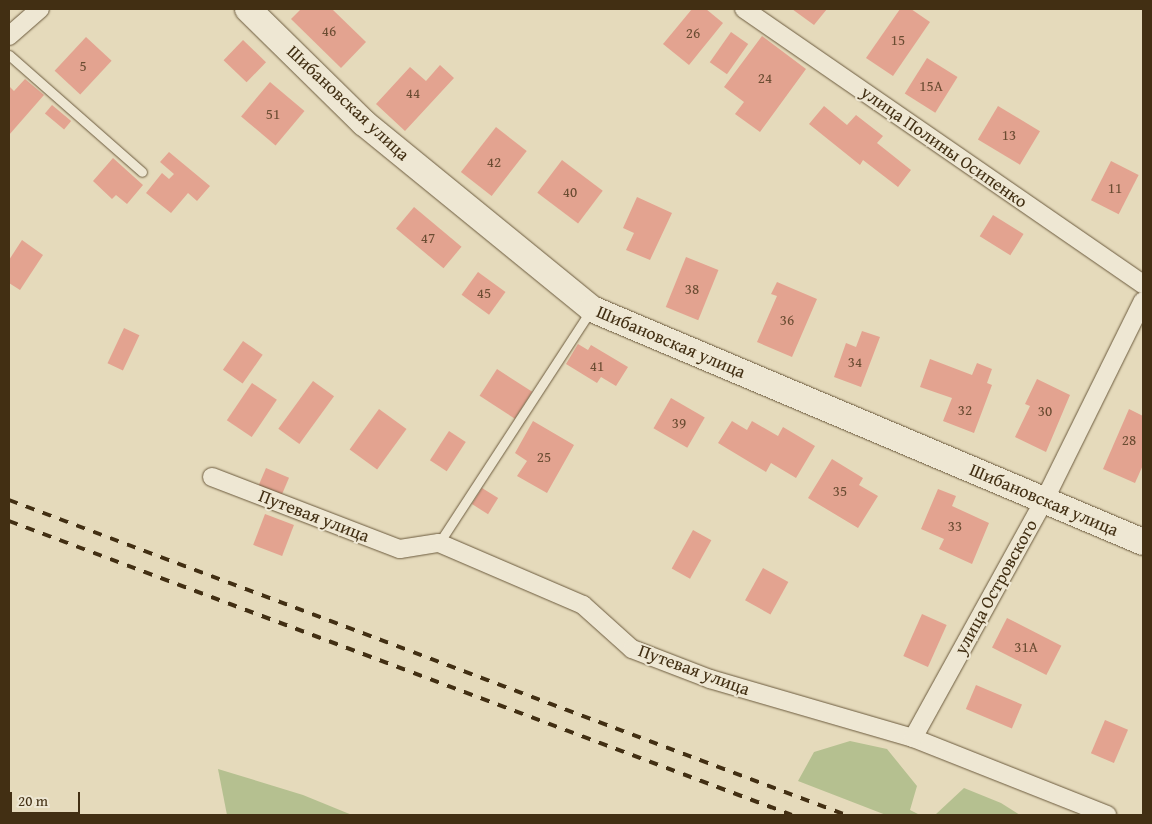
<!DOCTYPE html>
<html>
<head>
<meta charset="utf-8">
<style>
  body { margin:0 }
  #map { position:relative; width:1152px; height:824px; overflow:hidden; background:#e5dabb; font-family:"Gentium Book Plus",serif }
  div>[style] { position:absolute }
  .green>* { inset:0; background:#b5c090 }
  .building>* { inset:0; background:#e3a390; transform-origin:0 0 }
  .roads { filter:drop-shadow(0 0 1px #6b5a3d) drop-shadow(0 0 1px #6b5a3d) }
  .lane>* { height:9px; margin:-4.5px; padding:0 4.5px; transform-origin:4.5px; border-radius:4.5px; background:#eee7d3 }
  .street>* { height:18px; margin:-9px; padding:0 9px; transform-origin:9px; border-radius:9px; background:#eee7d3 }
  .secondary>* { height:26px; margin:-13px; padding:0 13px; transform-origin:13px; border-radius:13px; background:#eee7d3 }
  .rail>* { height:4px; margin-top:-2px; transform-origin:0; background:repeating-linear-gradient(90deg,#422f13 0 9px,transparent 0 18px) }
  span { translate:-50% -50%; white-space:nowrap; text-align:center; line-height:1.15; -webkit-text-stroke:4px #eee7d3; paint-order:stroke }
  .number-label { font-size:15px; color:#6a4c32 }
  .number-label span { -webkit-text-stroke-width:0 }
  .street-label { font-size:18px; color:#422f13 }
  .frame { position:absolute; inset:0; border:10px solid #422f13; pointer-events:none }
  .scale { position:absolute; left:10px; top:792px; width:70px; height:22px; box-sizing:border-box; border:2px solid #422f13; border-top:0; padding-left:6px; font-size:15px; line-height:18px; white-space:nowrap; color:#422f13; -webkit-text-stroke:4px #eee7d3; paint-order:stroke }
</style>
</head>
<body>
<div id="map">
  <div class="green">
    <div style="clip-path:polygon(850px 741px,887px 749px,917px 786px,910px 810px,920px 815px,886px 815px,798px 781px,814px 752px)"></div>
    <div style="clip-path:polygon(218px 769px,303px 795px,352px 815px,227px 815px)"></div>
    <div style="clip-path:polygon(964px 788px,1001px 803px,1020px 815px,935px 815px)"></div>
  </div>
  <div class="building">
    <div style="clip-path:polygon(301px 9px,332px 9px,366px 42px,341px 68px,291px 19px)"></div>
    <div style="clip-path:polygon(692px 9px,706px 9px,723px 23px,689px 65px,663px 44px)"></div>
    <div style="clip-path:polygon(792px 9px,827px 9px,814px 25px)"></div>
    <div style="clip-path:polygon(900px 9px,911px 9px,930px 22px,893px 76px,866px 58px)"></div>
    <div style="left:731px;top:32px;width:21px;height:37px;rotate:35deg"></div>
    <div style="clip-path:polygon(762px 36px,806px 69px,760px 132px,735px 114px,744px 102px,724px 87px)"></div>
    <div style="left:86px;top:37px;width:35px;height:46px;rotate:43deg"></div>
    <div style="left:243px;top:40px;width:32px;height:28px;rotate:44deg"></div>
    <div style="left:927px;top:58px;width:36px;height:42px;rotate:32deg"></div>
    <div style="clip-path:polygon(440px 65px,454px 78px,405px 131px,376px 104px,410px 67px,426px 81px)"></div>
    <div style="clip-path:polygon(25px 79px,44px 95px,9px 135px,9px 86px,14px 91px)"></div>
    <div style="left:270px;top:82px;width:45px;height:45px;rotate:40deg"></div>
    <div style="left:52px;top:105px;width:25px;height:11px;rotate:40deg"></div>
    <div style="clip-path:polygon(824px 106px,847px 125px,856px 115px,883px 136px,877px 143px,911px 170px,898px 187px,863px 160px,860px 165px,809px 124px)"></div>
    <div style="left:998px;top:106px;width:49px;height:39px;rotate:31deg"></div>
    <div style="left:496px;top:127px;width:39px;height:57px;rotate:38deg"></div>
    <div style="clip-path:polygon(169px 152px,210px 186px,197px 201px,188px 193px,171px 213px,146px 193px,162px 173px,169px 179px,174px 174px,160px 162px)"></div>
    <div style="clip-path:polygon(113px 158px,143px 185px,127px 204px,116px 195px,112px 199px,93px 181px)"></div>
    <div style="left:562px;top:160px;width:51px;height:41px;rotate:37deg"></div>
    <div style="left:1111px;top:161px;width:31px;height:44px;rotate:27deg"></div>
    <div style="clip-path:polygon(637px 197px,672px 213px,650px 260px,626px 250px,634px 233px,623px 228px)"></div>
    <div style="left:414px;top:207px;width:62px;height:28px;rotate:40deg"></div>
    <div style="left:993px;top:215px;width:36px;height:25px;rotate:32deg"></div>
    <div style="clip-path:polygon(22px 240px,43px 255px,20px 290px,9px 283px,9px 260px)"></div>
    <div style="left:686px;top:257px;width:35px;height:54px;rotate:22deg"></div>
    <div style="left:478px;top:272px;width:34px;height:28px;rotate:36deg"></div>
    <div style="clip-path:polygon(777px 282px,817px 299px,792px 357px,757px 342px,777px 296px,771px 294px)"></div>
    <div style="left:124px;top:328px;width:17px;height:39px;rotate:25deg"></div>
    <div style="clip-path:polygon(862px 331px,880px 337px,861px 387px,834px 377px,846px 343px,856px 347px)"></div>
    <div style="left:243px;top:341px;width:24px;height:35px;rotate:35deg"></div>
    <div style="clip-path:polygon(578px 344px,588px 350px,591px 345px,628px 367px,616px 386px,601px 377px,597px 383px,566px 364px)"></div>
    <div style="clip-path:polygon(930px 359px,972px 375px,977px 363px,992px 369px,987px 383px,992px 385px,974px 433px,943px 421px,952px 398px,920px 387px)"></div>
    <div style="left:497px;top:369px;width:42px;height:32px;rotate:33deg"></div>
    <div style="clip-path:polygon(1037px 379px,1070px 395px,1046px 452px,1015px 437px,1030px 406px,1025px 404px)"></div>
    <div style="left:313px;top:381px;width:26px;height:59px;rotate:36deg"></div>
    <div style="left:252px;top:383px;width:30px;height:45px;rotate:34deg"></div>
    <div style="left:671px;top:398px;width:39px;height:35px;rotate:30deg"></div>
    <div style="left:379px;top:409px;width:34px;height:50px;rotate:36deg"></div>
    <div style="clip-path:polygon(1129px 409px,1143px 416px,1143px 465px,1135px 483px,1103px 469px)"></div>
    <div style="clip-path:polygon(533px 421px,574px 445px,547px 493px,517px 476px,527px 461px,515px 453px)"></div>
    <div style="clip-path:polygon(732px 421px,747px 430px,752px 421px,778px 436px,783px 427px,815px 446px,796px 478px,771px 463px,766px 472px,718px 443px)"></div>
    <div style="left:449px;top:431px;width:20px;height:35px;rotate:33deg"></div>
    <div style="clip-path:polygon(832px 459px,863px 478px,859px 485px,878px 496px,858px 528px,808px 498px)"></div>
    <div style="left:266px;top:468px;width:25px;height:22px;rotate:23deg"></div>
    <div style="left:482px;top:488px;width:19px;height:19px;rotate:32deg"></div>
    <div style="clip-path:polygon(938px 489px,956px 496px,952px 506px,989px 523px,972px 564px,939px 549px,944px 539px,921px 529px)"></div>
    <div style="left:265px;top:514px;width:31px;height:33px;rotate:21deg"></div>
    <div style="left:693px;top:530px;width:21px;height:44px;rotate:29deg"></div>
    <div style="left:763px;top:568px;width:29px;height:37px;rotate:29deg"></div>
    <div style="left:922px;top:614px;width:27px;height:46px;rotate:24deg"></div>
    <div style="left:1007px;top:618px;width:61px;height:33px;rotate:27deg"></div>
    <div style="left:976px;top:685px;width:50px;height:26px;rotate:23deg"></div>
    <div style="left:1105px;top:720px;width:25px;height:36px;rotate:23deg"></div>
  </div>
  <div class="roads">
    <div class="lane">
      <div style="left:9px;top:55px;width:177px;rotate:41.3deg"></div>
      <div style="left:439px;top:543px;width:277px;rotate:-56.9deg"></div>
    </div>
    <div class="street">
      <div style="left:744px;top:9px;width:485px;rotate:34.6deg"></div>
      <div style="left:9px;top:36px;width:41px;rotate:-41.1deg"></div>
      <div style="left:212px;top:477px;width:201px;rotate:21deg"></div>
      <div style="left:400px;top:549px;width:39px;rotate:-9deg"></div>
      <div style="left:439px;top:543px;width:157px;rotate:23.3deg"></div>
      <div style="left:583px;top:605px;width:66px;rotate:41.9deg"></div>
      <div style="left:632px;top:649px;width:84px;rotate:21deg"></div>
      <div style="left:710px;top:679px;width:211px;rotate:16.2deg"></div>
      <div style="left:913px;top:738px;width:209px;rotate:21.6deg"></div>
      <div style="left:913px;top:738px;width:271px;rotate:-61.1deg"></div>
      <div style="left:1044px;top:501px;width:223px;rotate:-63.7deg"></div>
    </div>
    <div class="secondary">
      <div style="left:248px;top:9px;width:163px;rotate:44.5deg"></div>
      <div style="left:364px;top:123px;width:294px;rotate:39.2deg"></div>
      <div style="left:592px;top:309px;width:598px;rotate:22.92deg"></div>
    </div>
  </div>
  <div class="rail">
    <div style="left:9px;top:500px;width:894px;rotate:20.62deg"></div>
    <div style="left:9px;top:521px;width:836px;rotate:20.58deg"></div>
  </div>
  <div class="number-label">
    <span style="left:329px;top:31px">46</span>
    <span style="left:693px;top:33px">26</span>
    <span style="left:898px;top:40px">15</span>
    <span style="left:83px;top:66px">5</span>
    <span style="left:765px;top:78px">24</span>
    <span style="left:931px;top:86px">15А</span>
    <span style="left:413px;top:93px">44</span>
    <span style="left:273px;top:114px">51</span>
    <span style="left:1009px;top:135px">13</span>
    <span style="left:494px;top:162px">42</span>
    <span style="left:1115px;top:188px">11</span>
    <span style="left:570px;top:192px">40</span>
    <span style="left:428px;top:238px">47</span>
    <span style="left:692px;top:289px">38</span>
    <span style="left:484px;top:293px">45</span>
    <span style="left:787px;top:320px">36</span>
    <span style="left:855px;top:362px">34</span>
    <span style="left:597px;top:366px">41</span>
    <span style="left:965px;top:410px">32</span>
    <span style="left:1045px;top:411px">30</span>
    <span style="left:679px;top:423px">39</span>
    <span style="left:1129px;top:440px">28</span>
    <span style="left:544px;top:457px">25</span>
    <span style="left:840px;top:491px">35</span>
    <span style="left:955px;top:526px">33</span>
    <span style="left:1026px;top:647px">31А</span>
  </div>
  <div class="street-label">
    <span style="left:348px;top:103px;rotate:43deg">Шибановская улица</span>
    <span style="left:944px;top:147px;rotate:35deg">улица Полины Осипенко</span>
    <span style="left:671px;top:342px;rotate:23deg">Шибановская улица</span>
    <span style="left:1044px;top:500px;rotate:23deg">Шибановская улица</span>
    <span style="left:314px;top:516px;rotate:21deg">Путевая улица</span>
    <span style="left:996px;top:587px;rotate:-61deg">улица Островского</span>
    <span style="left:694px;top:670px;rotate:20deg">Путевая улица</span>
  </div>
  <div class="frame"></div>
  <div class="scale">20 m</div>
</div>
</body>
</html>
